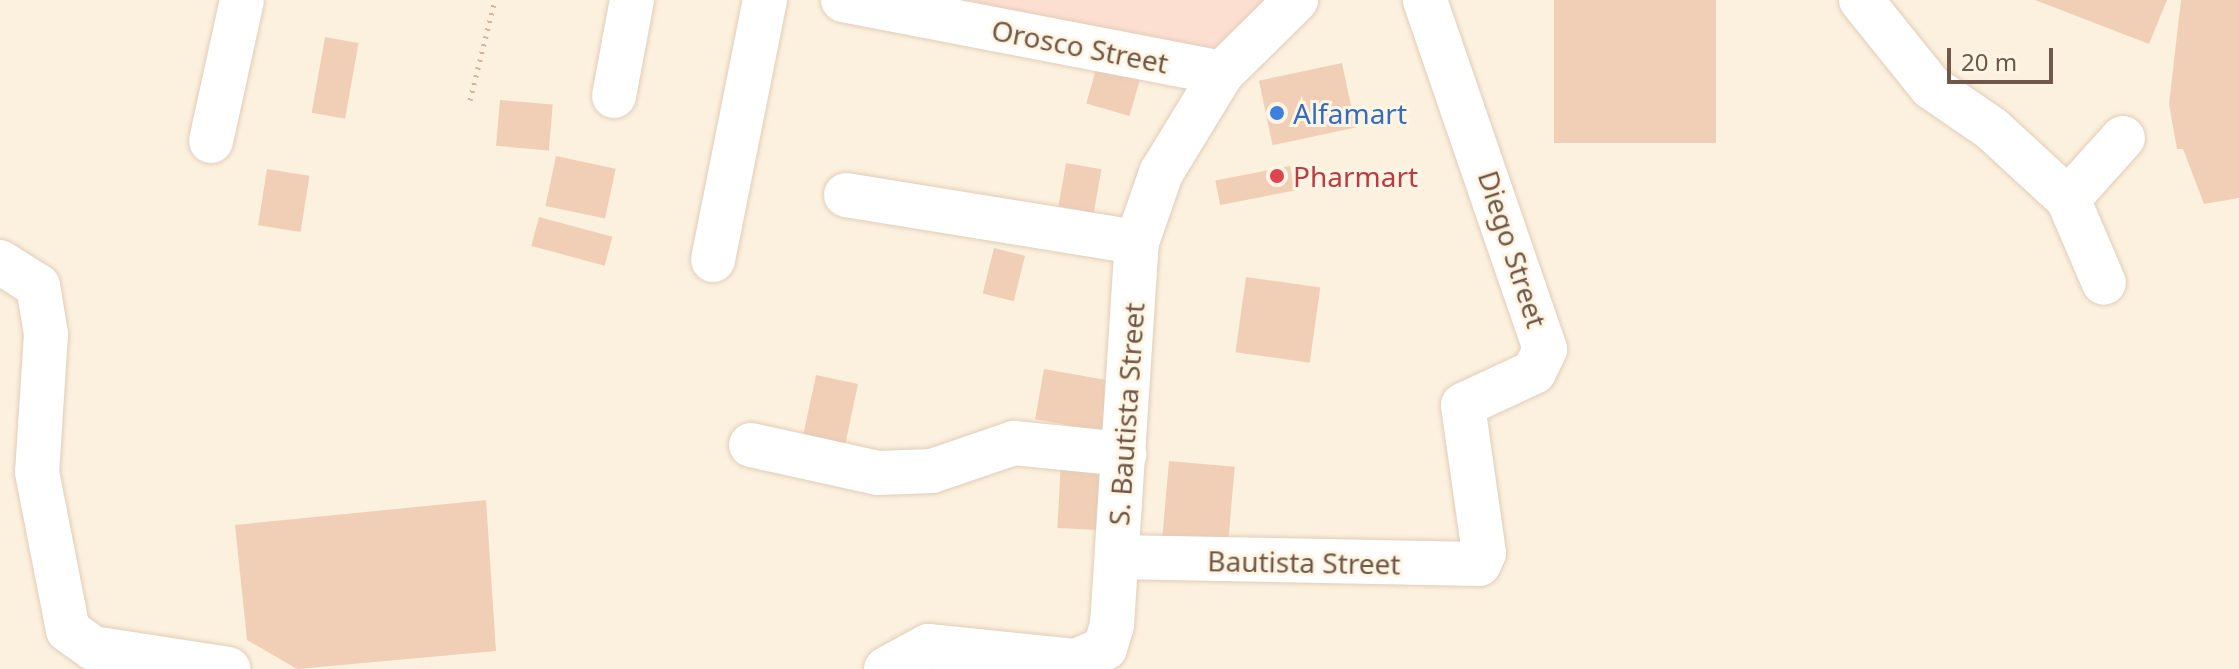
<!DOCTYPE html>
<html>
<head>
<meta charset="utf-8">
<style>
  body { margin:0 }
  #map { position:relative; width:2239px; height:669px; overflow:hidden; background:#fcf1de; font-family:"Noto Sans",sans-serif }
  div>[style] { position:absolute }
  .commercial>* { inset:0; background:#fddfd1 }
  .building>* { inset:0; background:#f1cfb6; transform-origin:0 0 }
  .path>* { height:5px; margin-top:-2.5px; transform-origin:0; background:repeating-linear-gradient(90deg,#d5b29a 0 2px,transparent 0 8px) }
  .roads { filter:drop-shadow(0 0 2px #e0cdba) drop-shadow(0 0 2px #e0cdba) }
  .minor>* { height:44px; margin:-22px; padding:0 22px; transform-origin:22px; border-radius:22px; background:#fff }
  .dots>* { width:22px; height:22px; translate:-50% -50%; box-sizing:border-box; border:4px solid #fff5e4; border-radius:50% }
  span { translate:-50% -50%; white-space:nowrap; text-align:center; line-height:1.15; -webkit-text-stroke:6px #fff5e4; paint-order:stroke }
  .street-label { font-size:28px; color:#715747 }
  .shop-label { font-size:28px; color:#366cbe }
  .left { translate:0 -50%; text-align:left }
  .health-label { font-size:28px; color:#be3a42 }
  .scale { position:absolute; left:1947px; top:48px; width:106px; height:36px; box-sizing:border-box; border:4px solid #715747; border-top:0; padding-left:10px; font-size:24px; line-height:28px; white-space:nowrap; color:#715747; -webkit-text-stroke:6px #fff5e4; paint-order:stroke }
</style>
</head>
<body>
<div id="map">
  <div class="commercial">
    <div style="clip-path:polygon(938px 0,1271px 0,1222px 55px)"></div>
  </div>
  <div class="building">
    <div style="left:1554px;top:0;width:162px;height:143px"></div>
    <div style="clip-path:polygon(2035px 0,2167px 0,2149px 44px)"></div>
    <div style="clip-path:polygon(2181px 0,2239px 0,2239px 198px,2204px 204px,2183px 149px,2177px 149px,2169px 104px)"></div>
    <div style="left:325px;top:37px;width:34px;height:77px;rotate:10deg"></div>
    <div style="left:1342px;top:63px;width:66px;height:85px;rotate:78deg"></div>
    <div style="left:1097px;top:66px;width:45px;height:39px;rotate:16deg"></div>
    <div style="left:500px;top:100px;width:53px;height:46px;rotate:5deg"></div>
    <div style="left:556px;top:156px;width:61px;height:51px;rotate:12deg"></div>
    <div style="left:1066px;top:163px;width:36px;height:44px;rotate:10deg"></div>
    <div style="left:1290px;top:166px;width:25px;height:76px;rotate:79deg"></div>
    <div style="left:267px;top:169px;width:43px;height:57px;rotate:9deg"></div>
    <div style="left:539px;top:217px;width:76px;height:30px;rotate:15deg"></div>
    <div style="left:994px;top:248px;width:32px;height:47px;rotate:14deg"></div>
    <div style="left:1246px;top:277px;width:75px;height:76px;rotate:8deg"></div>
    <div style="left:1044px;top:369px;width:82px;height:51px;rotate:10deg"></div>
    <div style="left:816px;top:375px;width:43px;height:67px;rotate:12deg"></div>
    <div style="left:1061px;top:460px;width:55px;height:68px;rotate:3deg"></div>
    <div style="left:1169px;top:461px;width:66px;height:81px;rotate:5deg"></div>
    <div style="clip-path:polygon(486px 500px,496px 651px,297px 669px,247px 640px,235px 525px)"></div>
  </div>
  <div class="path">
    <div style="left:470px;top:100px;width:103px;rotate:-76deg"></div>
  </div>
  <div class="roads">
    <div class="minor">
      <div style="left:843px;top:0;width:386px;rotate:10.9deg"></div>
      <div style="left:1861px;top:0;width:112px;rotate:51.2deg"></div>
      <div style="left:1931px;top:87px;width:74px;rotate:34.5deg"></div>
      <div style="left:1992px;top:129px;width:103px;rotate:42.6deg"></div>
      <div style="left:2068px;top:199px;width:91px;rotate:66.8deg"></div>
      <div style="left:614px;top:96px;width:98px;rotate:-79.4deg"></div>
      <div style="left:211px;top:141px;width:144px;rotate:-77.6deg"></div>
      <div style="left:846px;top:195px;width:295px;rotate:9.2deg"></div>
      <div style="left:2068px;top:199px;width:82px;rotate:-48deg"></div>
      <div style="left:713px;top:260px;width:265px;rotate:-78.7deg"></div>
      <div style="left:0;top:262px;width:45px;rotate:32.3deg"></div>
      <div style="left:38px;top:286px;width:49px;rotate:80.5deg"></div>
      <div style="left:46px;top:334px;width:138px;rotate:93.7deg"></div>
      <div style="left:37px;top:472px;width:161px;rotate:78.9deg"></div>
      <div style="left:68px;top:630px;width:31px;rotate:36deg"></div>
      <div style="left:93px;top:648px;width:137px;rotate:8.8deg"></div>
      <div style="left:751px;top:445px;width:130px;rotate:12.4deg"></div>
      <div style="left:878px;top:473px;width:54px;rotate:-2.1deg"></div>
      <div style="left:932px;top:471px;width:87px;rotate:-18.9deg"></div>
      <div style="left:1014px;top:443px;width:111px;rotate:5.7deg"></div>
      <div style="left:1117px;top:557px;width:362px;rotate:1.1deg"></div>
      <div style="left:1479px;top:564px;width:12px;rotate:-66deg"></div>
      <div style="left:1484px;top:553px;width:149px;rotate:-98.1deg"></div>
      <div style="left:1463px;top:405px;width:78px;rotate:-24.9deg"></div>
      <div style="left:1534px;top:372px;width:25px;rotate:-64deg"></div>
      <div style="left:1545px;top:349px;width:369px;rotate:-109deg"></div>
      <div style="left:886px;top:669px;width:48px;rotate:-28.7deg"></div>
      <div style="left:928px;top:646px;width:149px;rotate:5.8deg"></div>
      <div style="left:1076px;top:661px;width:32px;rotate:-24deg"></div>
      <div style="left:1105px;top:648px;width:24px;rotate:-73deg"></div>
      <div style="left:1112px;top:625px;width:384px;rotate:-86.3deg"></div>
      <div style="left:1137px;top:242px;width:73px;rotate:-70.8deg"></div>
      <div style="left:1161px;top:173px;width:117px;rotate:-58.6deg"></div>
      <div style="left:1222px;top:73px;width:104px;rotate:-44.6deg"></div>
    </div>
  </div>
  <div class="dots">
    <div style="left:1277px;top:113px;background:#3f7fe0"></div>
    <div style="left:1277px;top:176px;background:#e0444e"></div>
  </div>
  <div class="street-label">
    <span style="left:1080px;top:46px;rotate:11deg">Orosco Street</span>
    <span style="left:1513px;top:249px;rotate:72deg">Diego Street</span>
    <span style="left:1126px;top:414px;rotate:-86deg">S. Bautista Street</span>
    <span style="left:1304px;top:562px;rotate:1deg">Bautista Street</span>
  </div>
  <div class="shop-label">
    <span class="left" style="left:1293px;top:113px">Alfamart</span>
  </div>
  <div class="health-label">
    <span class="left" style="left:1293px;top:176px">Pharmart</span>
  </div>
  <div class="scale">20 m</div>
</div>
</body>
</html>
